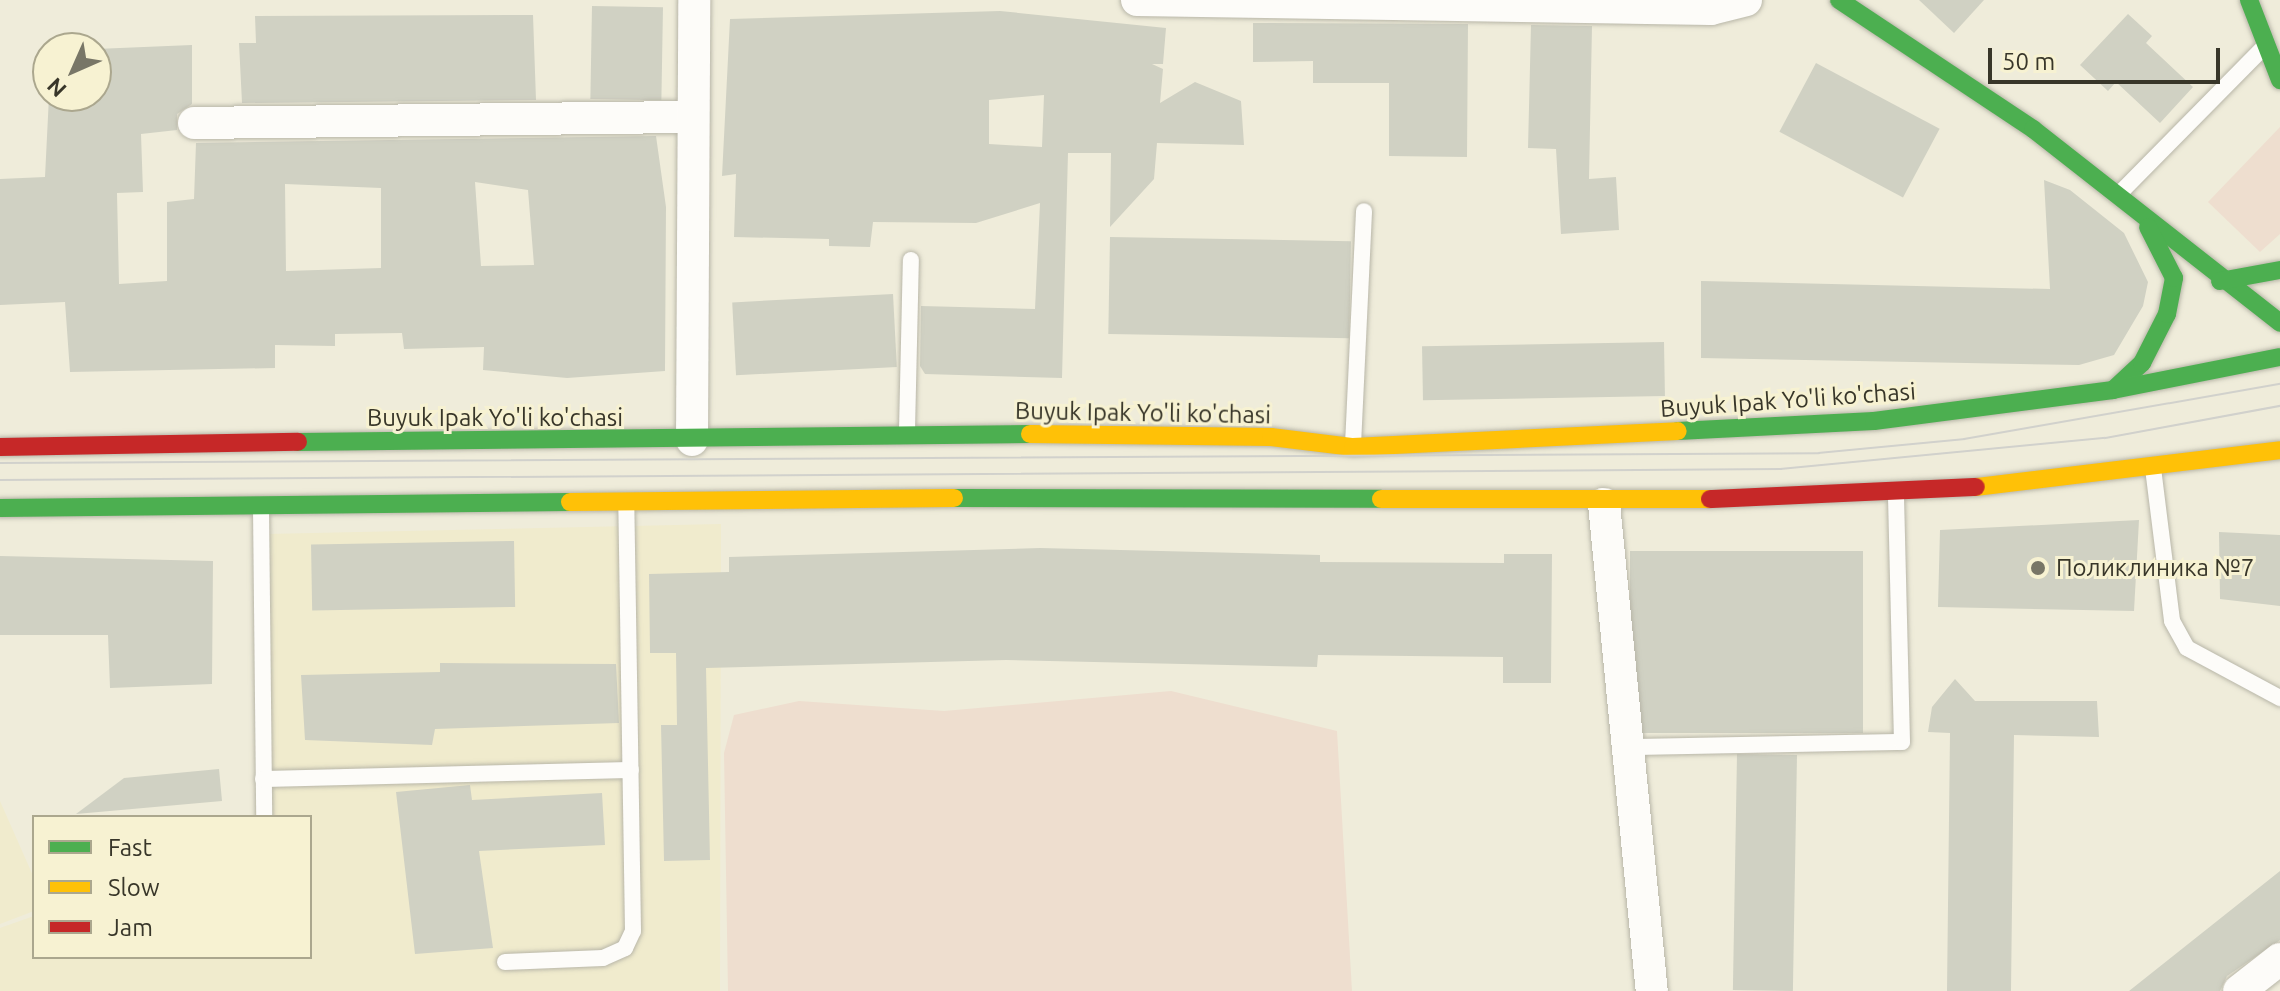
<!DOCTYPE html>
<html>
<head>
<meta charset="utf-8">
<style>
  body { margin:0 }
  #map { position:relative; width:2280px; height:991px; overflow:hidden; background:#efecda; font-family:Ubuntu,sans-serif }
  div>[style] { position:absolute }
  .built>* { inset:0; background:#f0ebcd }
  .green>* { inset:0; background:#eedecf }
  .building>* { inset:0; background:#d0d1c3; transform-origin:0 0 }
  .roads { filter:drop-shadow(0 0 2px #b8b6a8) drop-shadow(0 0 2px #b8b6a8) }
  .lane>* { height:16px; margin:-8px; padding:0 8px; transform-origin:8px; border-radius:8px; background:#fdfcf9 }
  .street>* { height:32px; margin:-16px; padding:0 16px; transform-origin:16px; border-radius:16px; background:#fdfcf9 }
  .fast>* { height:18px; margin:-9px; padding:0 9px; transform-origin:9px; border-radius:9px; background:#4caf50 }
  .slow>* { height:18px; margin:-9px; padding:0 9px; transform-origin:9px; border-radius:9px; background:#ffc107 }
  .jam>* { height:18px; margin:-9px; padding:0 9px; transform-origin:9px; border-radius:9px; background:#c62828 }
  .tram>* { height:2px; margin:-1px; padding:0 1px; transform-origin:1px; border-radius:1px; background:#d1d1cc }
  .dots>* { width:22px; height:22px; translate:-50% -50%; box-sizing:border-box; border:4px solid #f7f2d2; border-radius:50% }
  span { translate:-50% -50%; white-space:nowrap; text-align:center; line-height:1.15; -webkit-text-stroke:6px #f7f2d2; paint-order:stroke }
  .street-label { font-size:24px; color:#383629 }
  .poi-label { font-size:24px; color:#383629 }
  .left { translate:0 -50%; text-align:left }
  .legend { position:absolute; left:32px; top:815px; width:280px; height:144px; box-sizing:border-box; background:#f7f2d2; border:2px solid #aba78e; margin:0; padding:10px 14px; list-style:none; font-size:24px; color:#383629 }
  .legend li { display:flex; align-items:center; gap:16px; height:40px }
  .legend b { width:40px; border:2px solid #aba78e }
  .north { position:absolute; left:32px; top:32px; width:80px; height:80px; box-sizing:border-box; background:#f7f2d2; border:2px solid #aba78e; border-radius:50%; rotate:225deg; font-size:22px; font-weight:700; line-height:32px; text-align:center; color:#383629 }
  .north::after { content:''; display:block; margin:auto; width:28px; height:36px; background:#787667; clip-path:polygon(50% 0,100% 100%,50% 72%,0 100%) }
  .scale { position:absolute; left:1988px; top:48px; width:232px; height:36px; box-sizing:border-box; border:4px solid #383629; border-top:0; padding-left:10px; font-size:24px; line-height:28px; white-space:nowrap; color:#383629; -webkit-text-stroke:6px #f7f2d2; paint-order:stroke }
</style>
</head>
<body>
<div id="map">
  <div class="built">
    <div style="clip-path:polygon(721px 524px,720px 991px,0 991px,0 928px,34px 916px,34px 957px,310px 957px,310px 817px,255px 817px,266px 534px)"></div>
    <div style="clip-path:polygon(0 801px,34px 878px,34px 911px,0 924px)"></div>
  </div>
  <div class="green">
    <div style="clip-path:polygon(2280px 127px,2280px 234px,2260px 252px,2208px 202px)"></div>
    <div style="clip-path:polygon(1171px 691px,1337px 731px,1352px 991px,728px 991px,724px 753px,734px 715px,799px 701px,944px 711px)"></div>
  </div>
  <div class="building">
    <div style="clip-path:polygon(1919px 0,1984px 0,1954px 33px)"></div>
    <div style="left:592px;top:6px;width:71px;height:93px;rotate:1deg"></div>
    <div style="clip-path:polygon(evenodd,1000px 11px,1166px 28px,1163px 64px,1152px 64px,1163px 69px,1160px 103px,1195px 82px,1241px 101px,1244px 145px,1157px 143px,1154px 179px,1110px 227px,1111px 153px,1068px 153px,1062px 378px,925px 374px,920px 366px,921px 306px,1035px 309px,1040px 203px,976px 223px,873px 222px,870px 247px,829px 246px,829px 239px,734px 237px,736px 174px,722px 176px,730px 19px,1000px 11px,1044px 95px,1042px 147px,989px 144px,989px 100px,1044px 95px)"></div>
    <div style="clip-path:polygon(2128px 14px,2152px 36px,2146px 43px,2193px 87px,2160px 123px,2116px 82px,2108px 91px,2080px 65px)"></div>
    <div style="clip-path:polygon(533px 15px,536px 100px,242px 103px,239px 43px,256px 43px,255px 16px)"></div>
    <div style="clip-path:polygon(1253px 23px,1468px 24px,1467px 157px,1389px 156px,1389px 83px,1313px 83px,1313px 61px,1253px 62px)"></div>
    <div style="clip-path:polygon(1531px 25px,1592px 26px,1589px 179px,1616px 177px,1619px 230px,1561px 234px,1556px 149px,1528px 148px)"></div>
    <div style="clip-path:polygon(evenodd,192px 45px,192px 104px,177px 114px,177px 130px,141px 134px,143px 192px,117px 193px,119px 284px,167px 281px,167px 202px,194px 199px,196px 143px,656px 136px,666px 207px,665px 371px,567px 378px,483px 370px,484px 347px,404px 349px,402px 333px,335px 334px,335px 346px,275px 345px,275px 368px,70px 372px,65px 302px,0 305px,0 179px,45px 177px,49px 96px,96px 96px,96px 49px,192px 45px,475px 182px,528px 190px,534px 265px,481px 266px,475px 182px,192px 45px,285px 184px,381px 188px,381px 268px,286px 271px,285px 184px)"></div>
    <div style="left:1816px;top:63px;width:140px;height:78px;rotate:28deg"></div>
    <div style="clip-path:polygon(2044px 180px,2070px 190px,2124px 233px,2148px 282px,2143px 306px,2114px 355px,2079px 365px,1701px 358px,1701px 281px,2050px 289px)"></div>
    <div style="left:1110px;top:237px;width:241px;height:97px;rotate:1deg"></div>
    <div style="left:893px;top:294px;width:73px;height:161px;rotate:87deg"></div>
    <div style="left:1664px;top:342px;width:54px;height:242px;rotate:89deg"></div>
    <div style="clip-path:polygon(2139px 520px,2134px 611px,1938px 607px,1940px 530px)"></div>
    <div style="clip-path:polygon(2219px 532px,2280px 535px,2280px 606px,2220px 599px)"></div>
    <div style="left:514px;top:541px;width:66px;height:203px;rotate:89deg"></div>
    <div style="clip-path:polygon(1040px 548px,1320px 555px,1320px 562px,1504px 563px,1504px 554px,1552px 554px,1551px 683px,1503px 683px,1503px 657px,1318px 655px,1317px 667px,1006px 660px,706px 668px,710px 860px,664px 861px,661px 725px,677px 725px,676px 653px,650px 653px,649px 574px,729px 572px,729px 557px)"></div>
    <div style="left:1630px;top:551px;width:233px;height:182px"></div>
    <div style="clip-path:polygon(0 556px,213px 561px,212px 684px,110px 688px,108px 635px,0 635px)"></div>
    <div style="clip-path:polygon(440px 663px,616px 664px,619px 723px,435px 729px,432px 745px,305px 740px,301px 675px,440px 672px)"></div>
    <div style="clip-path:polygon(1955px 679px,1975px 701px,2097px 701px,2099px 737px,2014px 735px,2011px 991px,1947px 991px,1950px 733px,1928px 732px,1932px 707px)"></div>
    <div style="left:1797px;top:755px;width:236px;height:60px;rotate:91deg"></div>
    <div style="clip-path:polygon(219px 769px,222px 801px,76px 814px,124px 778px)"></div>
    <div style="clip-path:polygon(470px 785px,472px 800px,602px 793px,605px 845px,479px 851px,493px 948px,415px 954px,396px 792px)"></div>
    <div style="clip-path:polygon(2280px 871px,2280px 940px,2227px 976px,2220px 991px,2129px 991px)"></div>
  </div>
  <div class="roads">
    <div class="lane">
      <div style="left:2119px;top:194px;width:205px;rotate:-45.4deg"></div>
      <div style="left:907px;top:430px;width:170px;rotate:-88.7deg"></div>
      <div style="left:1353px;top:445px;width:234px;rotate:-87.3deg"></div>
      <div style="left:2153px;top:468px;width:154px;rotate:82.9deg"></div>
      <div style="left:2172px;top:621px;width:31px;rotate:61deg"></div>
      <div style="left:2187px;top:648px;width:106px;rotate:28.3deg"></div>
      <div style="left:261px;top:508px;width:309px;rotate:89.4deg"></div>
      <div style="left:1631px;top:747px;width:271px;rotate:-1.1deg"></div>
      <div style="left:1902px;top:742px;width:249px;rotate:-91.4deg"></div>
      <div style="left:263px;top:779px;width:368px;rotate:-1.4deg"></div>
      <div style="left:505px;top:962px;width:98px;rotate:-2.3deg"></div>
      <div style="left:603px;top:958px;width:24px;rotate:-24deg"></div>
      <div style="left:625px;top:948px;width:19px;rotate:-65deg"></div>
      <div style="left:633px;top:931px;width:428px;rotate:-90.9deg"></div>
    </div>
    <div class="street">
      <div style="left:1137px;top:0;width:574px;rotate:0.9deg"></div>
      <div style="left:1711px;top:9px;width:36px;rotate:-14deg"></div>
      <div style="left:194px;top:123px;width:499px;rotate:-0.7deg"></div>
      <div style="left:692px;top:440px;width:440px;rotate:-89.7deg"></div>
      <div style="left:1604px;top:504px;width:489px;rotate:84.4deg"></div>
      <div style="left:2239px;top:991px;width:52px;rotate:-38deg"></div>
    </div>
    <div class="fast">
      <div style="left:1839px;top:0;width:233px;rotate:33.6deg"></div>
      <div style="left:2033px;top:129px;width:314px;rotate:38.1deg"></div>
      <div style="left:2249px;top:0;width:86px;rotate:68.8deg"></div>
      <div style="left:2220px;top:281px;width:61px;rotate:-10.4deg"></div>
      <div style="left:2113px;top:390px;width:40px;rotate:-43deg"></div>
      <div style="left:2142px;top:363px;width:55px;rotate:-63deg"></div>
      <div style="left:2167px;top:314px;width:37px;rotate:-79deg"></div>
      <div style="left:2174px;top:278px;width:57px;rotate:-117deg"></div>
      <div style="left:1678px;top:431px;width:196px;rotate:-2.9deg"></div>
      <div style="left:1874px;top:421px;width:241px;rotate:-7.4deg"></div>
      <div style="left:2113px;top:390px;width:170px;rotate:-11.2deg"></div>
      <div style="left:298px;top:442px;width:732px;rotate:-0.63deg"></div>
      <div style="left:954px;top:498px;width:427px;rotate:0.1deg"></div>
      <div style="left:0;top:508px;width:570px;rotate:-0.6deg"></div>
    </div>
    <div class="slow">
      <div style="left:1030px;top:434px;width:241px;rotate:0.7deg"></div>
      <div style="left:1271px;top:437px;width:83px;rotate:7deg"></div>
      <div style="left:1353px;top:447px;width:325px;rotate:-2.8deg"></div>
      <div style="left:1976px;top:487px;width:306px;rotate:-6.9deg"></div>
      <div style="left:1381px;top:499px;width:329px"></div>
      <div style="left:570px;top:502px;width:384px;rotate:-0.6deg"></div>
    </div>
    <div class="jam">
      <div style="left:0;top:447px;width:298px;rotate:-1deg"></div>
      <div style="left:1710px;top:499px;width:266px;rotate:-2.6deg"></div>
    </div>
  </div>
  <div class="tram">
    <div style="left:0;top:463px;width:1819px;rotate:-0.31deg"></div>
    <div style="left:1819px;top:453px;width:146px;rotate:-5.5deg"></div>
    <div style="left:1964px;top:439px;width:321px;rotate:-9.9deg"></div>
    <div style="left:0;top:480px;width:1781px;rotate:-0.35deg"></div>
    <div style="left:1781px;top:469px;width:325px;rotate:-5.5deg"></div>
    <div style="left:2105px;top:438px;width:178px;rotate:-10.4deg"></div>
  </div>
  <div class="dots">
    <div style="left:2038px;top:568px;background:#787667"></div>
  </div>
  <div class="street-label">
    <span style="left:1788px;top:400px;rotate:-4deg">Buyuk Ipak Yo'li ko'chasi</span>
    <span style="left:1143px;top:413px;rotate:1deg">Buyuk Ipak Yo'li ko'chasi</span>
    <span style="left:495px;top:418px">Buyuk Ipak Yo'li ko'chasi</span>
  </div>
  <div class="poi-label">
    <span class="left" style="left:2056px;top:568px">Поликлиника №7</span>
  </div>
  <ul class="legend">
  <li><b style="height:10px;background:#4caf50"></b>Fast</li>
  <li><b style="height:10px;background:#ffc107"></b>Slow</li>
  <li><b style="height:10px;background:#c62828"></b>Jam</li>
  </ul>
  <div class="north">N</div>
  <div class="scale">50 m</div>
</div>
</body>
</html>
